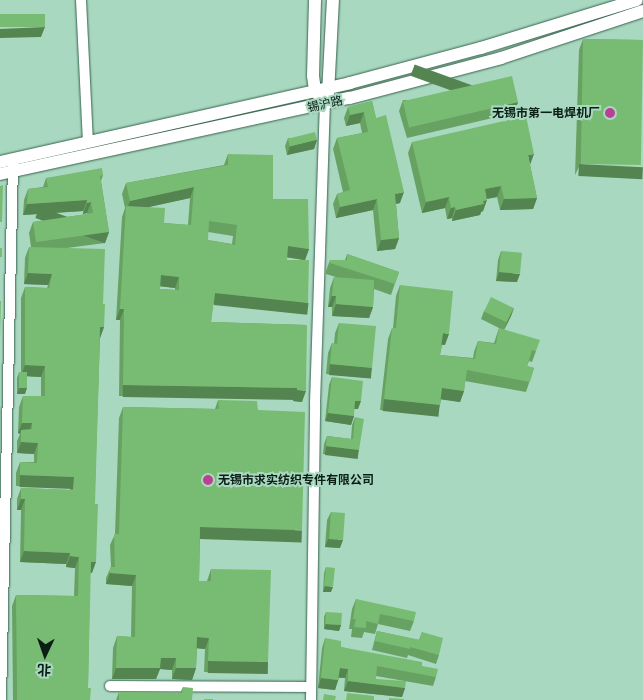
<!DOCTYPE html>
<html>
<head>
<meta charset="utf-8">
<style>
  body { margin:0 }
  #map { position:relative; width:643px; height:700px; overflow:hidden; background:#a9d8c0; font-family:"PT Serif","Noto Sans SC",serif }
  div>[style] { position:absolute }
  .roads { filter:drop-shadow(0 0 1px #36624d) drop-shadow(0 0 1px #36624d) }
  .minor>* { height:10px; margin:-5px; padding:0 5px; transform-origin:5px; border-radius:5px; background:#fff }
  .major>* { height:12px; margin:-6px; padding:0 6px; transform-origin:6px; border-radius:6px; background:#fff }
  .wall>* { inset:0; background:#67a263 }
  .shaded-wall>* { inset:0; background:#548450; transform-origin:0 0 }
  .building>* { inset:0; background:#78bc73; transform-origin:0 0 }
  .dots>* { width:14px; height:14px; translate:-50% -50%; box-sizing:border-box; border:2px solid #a9d8c0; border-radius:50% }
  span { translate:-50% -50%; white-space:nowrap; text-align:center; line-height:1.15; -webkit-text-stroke:4px #a9d8c0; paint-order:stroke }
  .street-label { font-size:12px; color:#0b1e15 }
  .poi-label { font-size:12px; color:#0b1e15; font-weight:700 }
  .right { translate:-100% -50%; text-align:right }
  .left { translate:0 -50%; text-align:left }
  .north { position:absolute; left:20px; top:630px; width:50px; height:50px; -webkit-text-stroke:4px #a9d8c0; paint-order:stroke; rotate:183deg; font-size:14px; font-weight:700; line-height:20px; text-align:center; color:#0b1e15 }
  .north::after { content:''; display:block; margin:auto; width:18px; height:22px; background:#0b1e15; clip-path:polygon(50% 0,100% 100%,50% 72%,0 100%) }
</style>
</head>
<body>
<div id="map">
  <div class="roads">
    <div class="minor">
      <div style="left:81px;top:0;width:142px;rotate:87.2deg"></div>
      <div style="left:110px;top:686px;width:201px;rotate:0.3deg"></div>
      <div style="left:1px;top:700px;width:535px;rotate:-88.72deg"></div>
      <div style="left:311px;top:700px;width:297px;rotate:-89.2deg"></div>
      <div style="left:315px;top:403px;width:299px;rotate:-88.1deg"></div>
    </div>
    <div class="major">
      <div style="left:315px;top:0;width:76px;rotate:91.5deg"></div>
      <div style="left:313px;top:76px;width:15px;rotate:82deg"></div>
      <div style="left:315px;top:91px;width:9px;rotate:49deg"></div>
      <div style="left:328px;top:94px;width:94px;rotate:-87deg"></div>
      <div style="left:0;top:162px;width:359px;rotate:-12.7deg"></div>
      <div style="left:350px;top:83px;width:136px;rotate:-15deg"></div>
      <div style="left:481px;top:48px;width:163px;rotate:-17.1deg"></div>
      <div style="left:0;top:174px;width:358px;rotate:-12.3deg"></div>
      <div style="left:350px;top:98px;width:156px;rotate:-14.8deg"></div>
      <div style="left:501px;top:58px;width:150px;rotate:-18.3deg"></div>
    </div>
  </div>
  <div class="wall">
    <div style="clip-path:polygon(583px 39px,643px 40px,575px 175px,579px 50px)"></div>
    <div style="clip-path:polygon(403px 100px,518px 102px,514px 113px,407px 138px,399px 111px)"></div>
    <div style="clip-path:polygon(372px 101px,376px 118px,400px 203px,396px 204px,399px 238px,395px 249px,377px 251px,373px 210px,336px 218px,333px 204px,337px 194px,343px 192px,333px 149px,337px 138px,362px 133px,360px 123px,346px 126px,344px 118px,348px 107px)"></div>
    <div style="clip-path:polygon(288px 138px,317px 140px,314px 149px,287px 155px,285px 146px)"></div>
    <div style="clip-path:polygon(412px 142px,530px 165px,537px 198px,533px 209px,500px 210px,497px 197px,487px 199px,483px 211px,481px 212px,480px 215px,452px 221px,452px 218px,447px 219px,445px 208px,422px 213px,408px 153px)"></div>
    <div style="clip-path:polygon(evenodd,228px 154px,273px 199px,309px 249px,305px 260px,304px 314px,213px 304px,211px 322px,307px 325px,302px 402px,293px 401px,293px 399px,119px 396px,120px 320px,116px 320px,122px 217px,125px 208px,122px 194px,126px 183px,224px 165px,228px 154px,190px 198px,188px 225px,164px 223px,149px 207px,190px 198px,228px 154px,208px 232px,233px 236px,232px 244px,208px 240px,208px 232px,228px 154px,287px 257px,303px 260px,287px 260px,287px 257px,228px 154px,160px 286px,175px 288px,175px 290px,160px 289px,160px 286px)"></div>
    <div style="clip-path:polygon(103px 175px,101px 181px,109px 232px,105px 243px,67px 248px,103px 304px,104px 327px,100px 338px,92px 573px,90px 573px,88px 688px,90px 700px,13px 700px,12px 606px,16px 595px,74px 596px,75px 568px,66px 567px,66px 564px,20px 562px,21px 510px,17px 510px,17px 499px,21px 488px,70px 490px,70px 488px,16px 486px,16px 473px,20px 462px,34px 462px,34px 454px,17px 453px,17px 441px,20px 434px,18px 433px,19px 407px,23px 396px,41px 396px,41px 377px,27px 376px,25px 394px,17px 394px,17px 378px,19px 372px,21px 372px,21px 298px,25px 287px,47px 288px,48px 285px,24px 284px,25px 258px,29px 247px,31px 247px,29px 233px,33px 222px,87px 214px,87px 213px,83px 214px,83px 211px,23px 215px,24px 200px,28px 189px,43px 187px,46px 178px)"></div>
    <div style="clip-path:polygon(501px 251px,517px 282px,496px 281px,498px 260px)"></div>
    <div style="clip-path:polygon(347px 254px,399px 272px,391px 295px,374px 289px,373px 307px,369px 318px,332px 316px,332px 307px,328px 307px,330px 288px,334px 277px,336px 277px,326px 274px,326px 271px,330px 260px,345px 260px)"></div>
    <div style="clip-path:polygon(400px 285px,445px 345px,442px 345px,440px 355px,473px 358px,474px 352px,478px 341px,494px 343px,499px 328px,501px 329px,481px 319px,484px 311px,514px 308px,511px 316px,504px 330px,536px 351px,532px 362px,529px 361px,527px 366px,534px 368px,526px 392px,465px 381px,464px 391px,460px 402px,441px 399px,440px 405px,436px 416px,380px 410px,388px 339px,392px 328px,393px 328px,396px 296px)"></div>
    <div style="clip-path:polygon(339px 323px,372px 368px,368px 378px,326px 374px,328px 353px,332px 343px,334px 344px,335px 333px)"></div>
    <div style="clip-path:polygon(332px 377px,358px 409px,354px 409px,354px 416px,351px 425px,325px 421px,329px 385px)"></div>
    <div style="clip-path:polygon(218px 400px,258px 410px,298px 541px,200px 538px,199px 581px,207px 581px,211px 569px,264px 673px,204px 672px,205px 649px,197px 648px,196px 668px,192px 680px,172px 679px,172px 670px,160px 669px,156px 679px,112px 679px,113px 648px,117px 636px,131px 637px,132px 586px,106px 584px,106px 578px,111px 567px,110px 545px,115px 534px,119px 418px,123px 407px,215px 409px)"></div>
    <div style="clip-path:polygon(355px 417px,359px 450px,356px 458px,323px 454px,324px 444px,327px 436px,351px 439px,352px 425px)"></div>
    <div style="clip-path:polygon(331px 512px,340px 548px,325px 547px,327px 520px)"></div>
    <div style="clip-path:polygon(326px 567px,331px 592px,323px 592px,324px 573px)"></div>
    <div style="clip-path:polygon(356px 599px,414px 621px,410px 631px,378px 624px,375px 634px,364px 632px,362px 638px,351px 637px,352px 629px,349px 629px,352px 609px)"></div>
    <div style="clip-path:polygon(326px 612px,341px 625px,339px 631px,324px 629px,324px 617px)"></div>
    <div style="clip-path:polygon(377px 631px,419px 640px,422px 632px,439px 655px,436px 664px,408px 655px,407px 658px,372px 650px)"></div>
    <div style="clip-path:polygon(325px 638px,341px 647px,422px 666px,436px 677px,433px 686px,376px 676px,376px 679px,405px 688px,402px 697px,344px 691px,345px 678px,339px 678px,335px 690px,318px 688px,322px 648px)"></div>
    <div style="clip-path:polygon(183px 687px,192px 700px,116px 700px,119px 692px,180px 693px)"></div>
  </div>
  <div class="shaded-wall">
    <div style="clip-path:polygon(45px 27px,41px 37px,0 38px,0 29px)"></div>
    <div style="left:518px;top:102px;width:12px;height:110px;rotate:110deg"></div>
    <div style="clip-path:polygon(364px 112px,360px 123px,346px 126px,350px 115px)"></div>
    <div style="clip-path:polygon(317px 140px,314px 149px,287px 155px,290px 146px)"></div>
    <div style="clip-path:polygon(534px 154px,530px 165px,528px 155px)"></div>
    <div style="left:579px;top:164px;width:64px;height:12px;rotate:3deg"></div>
    <div style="clip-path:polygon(501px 186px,497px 197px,481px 200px,485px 189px)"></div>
    <div style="clip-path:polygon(194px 187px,190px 198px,126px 212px,130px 201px)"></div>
    <div style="clip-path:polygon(404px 192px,400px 203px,391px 205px,395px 194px)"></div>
    <div style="clip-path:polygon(449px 197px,445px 208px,422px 213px,426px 202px)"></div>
    <div style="clip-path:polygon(537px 198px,533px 209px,500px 210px,504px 199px)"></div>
    <div style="clip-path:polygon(377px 199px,373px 210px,336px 218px,340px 207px)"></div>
    <div style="clip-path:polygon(87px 200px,83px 211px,23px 215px,27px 204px)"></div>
    <div style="clip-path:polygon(487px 200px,483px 211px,481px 212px,480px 215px,452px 221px,456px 210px)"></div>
    <div style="clip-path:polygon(91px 202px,87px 213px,83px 214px,87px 203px)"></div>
    <div style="clip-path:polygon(455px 207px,452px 218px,447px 219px,451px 208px)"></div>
    <div style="left:109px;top:232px;width:12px;height:74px;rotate:110deg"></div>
    <div style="clip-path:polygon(399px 238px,395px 249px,377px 251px,381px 240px)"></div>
    <div style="clip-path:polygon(288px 246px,309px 249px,305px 260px,284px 257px)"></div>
    <div style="clip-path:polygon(499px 272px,520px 274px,517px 282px,496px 281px)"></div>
    <div style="clip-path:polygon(28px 273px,52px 274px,48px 285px,24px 284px)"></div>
    <div style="clip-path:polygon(161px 275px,179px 277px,175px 288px,157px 286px)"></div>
    <div style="left:215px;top:293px;width:94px;height:12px;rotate:6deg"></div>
    <div style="clip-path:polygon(332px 296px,336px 296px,332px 307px,328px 307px)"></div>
    <div style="clip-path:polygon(336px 304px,373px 307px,369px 318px,332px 316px)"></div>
    <div style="clip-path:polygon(514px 308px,511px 316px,504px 330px,507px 322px)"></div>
    <div style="clip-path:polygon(120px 309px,124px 309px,120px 320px,116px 320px)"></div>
    <div style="clip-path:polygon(100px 327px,104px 327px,100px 338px,96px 338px)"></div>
    <div style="clip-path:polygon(443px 333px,449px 334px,445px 345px,439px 344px)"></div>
    <div style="left:330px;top:364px;width:42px;height:11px;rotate:5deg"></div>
    <div style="clip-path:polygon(25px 365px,45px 366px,41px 377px,21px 376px)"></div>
    <div style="left:123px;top:385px;width:174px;height:12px;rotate:1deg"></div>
    <div style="clip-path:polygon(19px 388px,27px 388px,25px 394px,17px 394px)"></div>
    <div style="clip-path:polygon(442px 388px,464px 391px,460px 402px,438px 399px)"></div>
    <div style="clip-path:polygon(297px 390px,306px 391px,302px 402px,293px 401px)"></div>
    <div style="left:384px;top:399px;width:56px;height:12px;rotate:6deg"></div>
    <div style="clip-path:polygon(355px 401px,361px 401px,358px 409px,352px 409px)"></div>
    <div style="clip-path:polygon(328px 413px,354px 416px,351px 425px,325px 421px)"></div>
    <div style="clip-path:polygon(22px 423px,32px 423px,28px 434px,21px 430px,20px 434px,18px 433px)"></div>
    <div style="clip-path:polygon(21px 442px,38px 443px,34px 454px,17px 453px)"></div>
    <div style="left:326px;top:446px;width:33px;height:9px;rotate:7deg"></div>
    <div style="left:20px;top:475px;width:54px;height:12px;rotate:2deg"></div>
    <div style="clip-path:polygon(21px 499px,25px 499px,21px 510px,17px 510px)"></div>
    <div style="left:200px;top:527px;width:102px;height:12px;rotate:2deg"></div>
    <div style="clip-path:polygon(328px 539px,343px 540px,340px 548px,325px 547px)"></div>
    <div style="clip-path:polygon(24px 551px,70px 553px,66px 564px,20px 562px)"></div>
    <div style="clip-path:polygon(70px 556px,79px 557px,75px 568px,66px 567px)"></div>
    <div style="clip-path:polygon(91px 562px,96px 562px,92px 573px,87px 573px)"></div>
    <div style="clip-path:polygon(110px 573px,136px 575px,132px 586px,106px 584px)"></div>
    <div style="clip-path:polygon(325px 586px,333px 587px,331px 592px,323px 592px)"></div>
    <div style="clip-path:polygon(326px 624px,341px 625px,339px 631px,324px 629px)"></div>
    <div style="clip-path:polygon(197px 637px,209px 638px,205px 649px,193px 648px)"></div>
    <div style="clip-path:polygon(161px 658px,176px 658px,172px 670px,160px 669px,156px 679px,112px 679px,116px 668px)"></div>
    <div style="left:208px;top:661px;width:60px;height:12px;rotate:1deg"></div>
    <div style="clip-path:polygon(176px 668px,196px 668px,192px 680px,172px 679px)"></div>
    <div style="clip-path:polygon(340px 668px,348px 669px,345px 678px,336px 677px)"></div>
    <div style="clip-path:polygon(321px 678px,338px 680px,335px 690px,318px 688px)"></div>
    <div style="clip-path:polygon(348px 681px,405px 688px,402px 697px,344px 691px)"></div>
  </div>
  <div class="building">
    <div style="left:45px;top:14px;width:13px;height:45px;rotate:90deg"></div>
    <div style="left:583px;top:39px;width:60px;height:125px;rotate:1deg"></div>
    <div style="left:512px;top:76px;width:27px;height:112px;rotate:77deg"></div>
    <div style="clip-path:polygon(372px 101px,376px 118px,386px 115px,404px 192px,395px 194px,399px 238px,381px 240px,377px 199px,340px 207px,337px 194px,350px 190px,337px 138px,368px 132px,364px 112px,350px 115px,348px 107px)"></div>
    <div style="clip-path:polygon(526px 116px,534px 154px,528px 155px,537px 198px,504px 199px,501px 186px,485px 189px,487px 200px,483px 201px,484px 204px,456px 210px,455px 207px,451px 208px,449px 197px,426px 202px,412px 142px)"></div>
    <div style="left:315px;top:132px;width:8px;height:28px;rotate:76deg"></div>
    <div style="clip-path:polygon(evenodd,228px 154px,273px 155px,273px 199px,308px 199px,309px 249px,288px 246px,287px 260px,309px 260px,308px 303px,215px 293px,211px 322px,307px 325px,306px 391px,297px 390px,297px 388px,123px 385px,124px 309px,120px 309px,126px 206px,165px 208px,164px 223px,191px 225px,194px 187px,130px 201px,126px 183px,228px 165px,228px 154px,209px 221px,237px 225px,235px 245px,208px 240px,209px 221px,228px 154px,161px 275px,179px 277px,179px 290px,160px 289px,161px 275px)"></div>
    <div style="clip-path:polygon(102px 168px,103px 175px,100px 176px,109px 232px,36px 242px,33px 222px,93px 213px,91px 202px,87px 203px,87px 200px,27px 204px,28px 189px,48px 187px,46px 178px)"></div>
    <div style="clip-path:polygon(3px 185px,2px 222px,0 222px,0 186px)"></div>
    <div style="clip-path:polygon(29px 247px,105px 249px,103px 304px,105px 304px,104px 327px,100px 327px,99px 369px,95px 504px,98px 504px,96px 562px,91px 562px,88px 688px,91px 688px,90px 700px,17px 700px,17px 686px,16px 595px,78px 596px,79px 557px,70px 556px,70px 553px,24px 551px,25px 499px,21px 499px,21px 488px,73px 490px,74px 477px,20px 475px,20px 462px,37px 463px,38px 443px,21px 442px,21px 430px,32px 429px,32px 423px,22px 423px,23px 396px,45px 396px,45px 366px,25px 365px,25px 287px,49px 288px,52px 274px,28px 273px)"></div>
    <div style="left:0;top:248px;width:2px;height:9px"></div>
    <div style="left:501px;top:251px;width:21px;height:21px;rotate:5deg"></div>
    <div style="clip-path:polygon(347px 254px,399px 272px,395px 284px,330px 263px,330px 260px,347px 260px)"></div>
    <div style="clip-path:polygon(334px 277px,374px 280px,373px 307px,336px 304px,336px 296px,332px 296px)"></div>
    <div style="clip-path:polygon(400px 285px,453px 291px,449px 334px,443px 333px,440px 355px,475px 359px,478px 341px,496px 344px,499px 328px,540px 340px,536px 351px,532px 350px,527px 366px,534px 368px,530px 382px,467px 370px,464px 391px,442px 388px,440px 405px,384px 399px,392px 328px,396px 328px)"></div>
    <div style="left:491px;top:297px;width:25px;height:16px;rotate:26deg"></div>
    <div style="clip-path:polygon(0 301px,1px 301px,0 339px)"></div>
    <div style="clip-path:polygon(339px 323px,376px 326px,372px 368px,330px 364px,332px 343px,337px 344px)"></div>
    <div style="left:19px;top:372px;width:8px;height:16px"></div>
    <div style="clip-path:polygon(332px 377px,363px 381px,361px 401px,355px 401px,354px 416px,328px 413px)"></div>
    <div style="clip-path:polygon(218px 400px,257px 401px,258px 410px,305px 412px,302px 530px,200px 527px,199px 581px,211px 581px,211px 569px,271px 570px,268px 662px,208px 661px,209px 638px,197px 637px,196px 668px,176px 668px,176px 658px,161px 658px,160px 668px,116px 668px,117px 636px,135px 637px,136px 575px,110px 573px,110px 567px,115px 567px,114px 534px,119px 534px,123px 407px,219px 409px)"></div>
    <div style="clip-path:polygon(355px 417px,364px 419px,359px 450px,326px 446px,327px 436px,353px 439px)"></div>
    <div style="left:331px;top:512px;width:14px;height:27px;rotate:4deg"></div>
    <div style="left:326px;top:567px;width:9px;height:19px;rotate:6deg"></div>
    <div style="clip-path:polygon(356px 599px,416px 612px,414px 621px,380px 614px,378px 624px,366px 621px,366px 628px,354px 627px,356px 619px,353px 619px)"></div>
    <div style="left:326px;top:612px;width:16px;height:12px;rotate:4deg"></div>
    <div style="clip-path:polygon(377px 631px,420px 640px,422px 632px,443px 638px,439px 655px,410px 647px,410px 649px,375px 641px)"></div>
    <div style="clip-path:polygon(325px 638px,341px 641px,341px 647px,422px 662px,422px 666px,438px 669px,436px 677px,377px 666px,376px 679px,406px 681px,405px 688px,348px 681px,348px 669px,340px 668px,338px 680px,321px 678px)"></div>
    <div style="clip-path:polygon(183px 687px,193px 688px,192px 700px,119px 700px,119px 692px,182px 693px)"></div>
    <div style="clip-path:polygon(347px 693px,374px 696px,374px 700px,346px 700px)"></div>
    <div style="clip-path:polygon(324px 694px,336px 696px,335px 700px,323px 700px)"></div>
    <div style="clip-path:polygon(389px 698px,404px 699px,404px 700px,389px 700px)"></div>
    <div style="left:204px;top:699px;width:9px;height:1px"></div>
  </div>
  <div class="dots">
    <div style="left:610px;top:113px;background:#ba4093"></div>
    <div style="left:208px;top:480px;background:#ba4093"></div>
  </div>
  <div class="street-label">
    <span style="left:325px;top:104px;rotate:-13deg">锡沪路</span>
  </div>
  <div class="poi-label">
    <span class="right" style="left:600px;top:113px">无锡市第一电焊机厂</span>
    <span class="left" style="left:218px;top:480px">无锡市求实纺织专件有限公司</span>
  </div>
  <div class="north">北</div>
</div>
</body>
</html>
